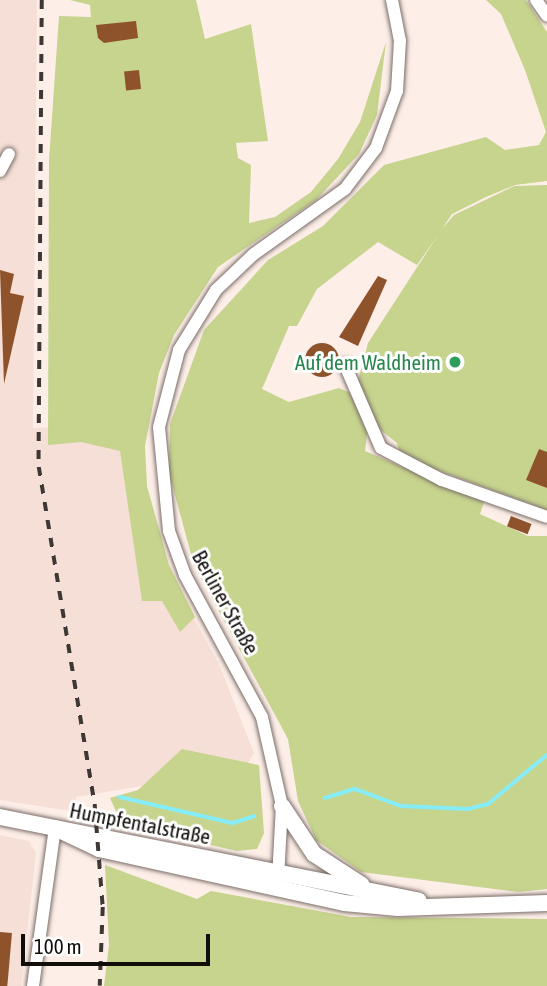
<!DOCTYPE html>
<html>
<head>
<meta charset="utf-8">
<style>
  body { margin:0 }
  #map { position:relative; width:547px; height:986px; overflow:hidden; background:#fdeee8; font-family:"Asap Condensed",sans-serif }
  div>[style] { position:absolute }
  .built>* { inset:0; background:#f6dfd6 }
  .green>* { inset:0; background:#c7d48e }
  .stream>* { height:3.5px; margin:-1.75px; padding:0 1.75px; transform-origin:1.75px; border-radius:1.75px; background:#86edf8 }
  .building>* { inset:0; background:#8f532b; transform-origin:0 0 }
  .round { border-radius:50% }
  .roads { filter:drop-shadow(0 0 2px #7a6d68) drop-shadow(0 0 2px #7a6d68) }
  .minor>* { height:12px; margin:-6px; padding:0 6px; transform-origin:6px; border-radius:6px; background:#fff }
  .tertiary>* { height:16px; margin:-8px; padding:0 8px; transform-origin:8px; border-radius:8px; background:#fff }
  .rail>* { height:3.5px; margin-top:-1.75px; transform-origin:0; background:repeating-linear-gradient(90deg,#3e3835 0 9px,transparent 0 18px) }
  .dots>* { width:19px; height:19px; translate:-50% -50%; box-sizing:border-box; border:4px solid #fff; border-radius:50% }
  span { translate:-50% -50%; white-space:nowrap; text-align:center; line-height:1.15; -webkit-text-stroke:6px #fff; paint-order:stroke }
  .leisure-label { font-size:21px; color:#27864d }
  .right { translate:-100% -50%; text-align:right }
  .street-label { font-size:21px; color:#110d0b }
  .scale { position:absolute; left:21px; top:934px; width:189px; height:32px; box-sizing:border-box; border:4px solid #110d0b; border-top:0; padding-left:9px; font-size:21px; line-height:24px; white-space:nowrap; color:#110d0b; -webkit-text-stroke:5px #fff; paint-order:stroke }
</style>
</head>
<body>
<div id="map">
  <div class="built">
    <div style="clip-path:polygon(0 0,37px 0,33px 428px,74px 426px,131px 444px,172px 579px,219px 664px,254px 753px,245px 769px,76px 797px,77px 812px,0 800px)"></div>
    <div style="clip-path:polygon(0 835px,29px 841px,36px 853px,21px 986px,0 986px)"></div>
  </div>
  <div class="green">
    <div style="clip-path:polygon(70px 0,196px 0,205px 39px,251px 24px,268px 141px,236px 143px,238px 158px,251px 165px,249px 223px,275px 217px,311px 192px,338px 159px,360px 122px,386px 42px,377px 115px,359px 154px,316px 200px,218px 267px,174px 335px,159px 373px,145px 446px,147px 486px,169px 565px,195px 617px,180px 632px,162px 601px,142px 601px,120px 451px,81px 442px,48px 445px,49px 160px,59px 16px,91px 17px,90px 5px)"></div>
    <div style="clip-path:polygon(486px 0,526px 0,547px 32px,547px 181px,515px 185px,486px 197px,452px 214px,442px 229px,454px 215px,514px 186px,547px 185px,547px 510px,401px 457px,397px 443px,377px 427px,358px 381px,368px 343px,438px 235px,417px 265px,378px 242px,317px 289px,297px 326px,289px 326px,262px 389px,289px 402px,339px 388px,353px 394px,368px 427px,365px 451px,484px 502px,480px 514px,528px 536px,547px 536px,547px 889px,518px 892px,361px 872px,316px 840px,298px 801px,288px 739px,194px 565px,169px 473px,170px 424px,204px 330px,268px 260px,323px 226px,384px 165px,486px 137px,505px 150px,539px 145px,546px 132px,525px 70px,501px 14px)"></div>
    <div style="clip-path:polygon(182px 749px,259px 765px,264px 833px,257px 849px,237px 851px,122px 825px,110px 798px,138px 790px)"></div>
    <div style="clip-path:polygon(105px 865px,197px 899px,211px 891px,351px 917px,547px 919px,547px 986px,104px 986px,109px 945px)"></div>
  </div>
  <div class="stream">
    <div style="left:120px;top:797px;width:116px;rotate:13deg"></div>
    <div style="left:233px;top:823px;width:22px;rotate:-18deg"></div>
    <div style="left:325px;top:798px;width:31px;rotate:-17deg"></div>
    <div style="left:355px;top:789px;width:49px;rotate:20.3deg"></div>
    <div style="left:401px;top:806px;width:67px;rotate:2.6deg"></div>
    <div style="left:468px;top:809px;width:21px;rotate:-14deg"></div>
    <div style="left:488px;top:804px;width:77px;rotate:-39.7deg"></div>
  </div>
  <div class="building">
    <div style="clip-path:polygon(136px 21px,138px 38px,104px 43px,98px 38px,96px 25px)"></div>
    <div style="left:139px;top:70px;width:19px;height:15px;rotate:84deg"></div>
    <div style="clip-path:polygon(0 270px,14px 274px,10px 293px,24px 296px,4px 384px)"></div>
    <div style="clip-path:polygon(378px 276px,387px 280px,358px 346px,339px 337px)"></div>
    <div class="round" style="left:305px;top:343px;width:34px;height:34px"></div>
    <div style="clip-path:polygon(539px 449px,547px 452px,547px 488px,526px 480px)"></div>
    <div style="left:511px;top:516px;width:22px;height:11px;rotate:21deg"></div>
    <div style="left:0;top:932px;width:12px;height:54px;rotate:5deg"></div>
  </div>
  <div class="roads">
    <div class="minor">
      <div style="left:536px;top:0;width:19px;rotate:55deg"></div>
      <div style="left:0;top:171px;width:19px;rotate:-62deg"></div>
      <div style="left:345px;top:365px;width:90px;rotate:66.6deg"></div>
      <div style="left:381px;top:448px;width:69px;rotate:27.7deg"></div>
      <div style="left:442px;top:480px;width:111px;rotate:19.4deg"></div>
      <div style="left:278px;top:879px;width:73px;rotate:-86.9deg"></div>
      <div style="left:282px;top:806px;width:91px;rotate:-102.7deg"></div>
      <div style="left:262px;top:717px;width:162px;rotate:-118.5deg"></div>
      <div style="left:185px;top:575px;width:47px;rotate:-110deg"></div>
      <div style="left:169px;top:531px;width:104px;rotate:-95.5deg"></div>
      <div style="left:159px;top:427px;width:80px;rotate:-75.4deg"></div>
      <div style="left:179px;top:350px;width:70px;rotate:-58.3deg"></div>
      <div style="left:216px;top:290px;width:52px;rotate:-43.5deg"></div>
      <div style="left:254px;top:254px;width:112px;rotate:-35.5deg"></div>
      <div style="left:345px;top:189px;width:51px;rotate:-52.9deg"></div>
      <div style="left:376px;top:148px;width:61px;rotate:-69.8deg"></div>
      <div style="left:397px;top:91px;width:50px;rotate:-86.6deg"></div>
      <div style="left:400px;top:41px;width:42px;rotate:-101deg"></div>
      <div style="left:33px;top:986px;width:160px;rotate:-82.1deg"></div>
    </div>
    <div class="tertiary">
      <div style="left:282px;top:806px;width:58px;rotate:56.3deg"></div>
      <div style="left:314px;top:854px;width:57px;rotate:32.9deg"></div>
      <div style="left:0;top:817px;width:427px;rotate:11.3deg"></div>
      <div style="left:55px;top:828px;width:49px;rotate:25.5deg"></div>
      <div style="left:99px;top:849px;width:251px;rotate:12.4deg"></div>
      <div style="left:344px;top:903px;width:54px;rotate:5.3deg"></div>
      <div style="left:398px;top:908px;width:149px;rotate:-1.9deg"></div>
    </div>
  </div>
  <div class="rail">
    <div style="left:42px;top:0;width:467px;rotate:90.4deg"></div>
    <div style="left:39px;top:467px;width:344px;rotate:80.6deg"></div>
    <div style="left:95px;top:806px;width:101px;rotate:85.5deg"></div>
    <div style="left:103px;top:907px;width:79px;rotate:92.2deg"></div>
  </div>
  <div class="dots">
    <div style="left:455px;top:362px;background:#2e9e5b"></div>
  </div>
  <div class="leisure-label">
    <span class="right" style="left:441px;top:362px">Auf dem Waldheim</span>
  </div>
  <div class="street-label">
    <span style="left:226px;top:602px;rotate:61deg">Berliner Straße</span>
    <span style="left:140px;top:823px;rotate:11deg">Humpfentalstraße</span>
  </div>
  <div class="scale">100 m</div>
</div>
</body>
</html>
